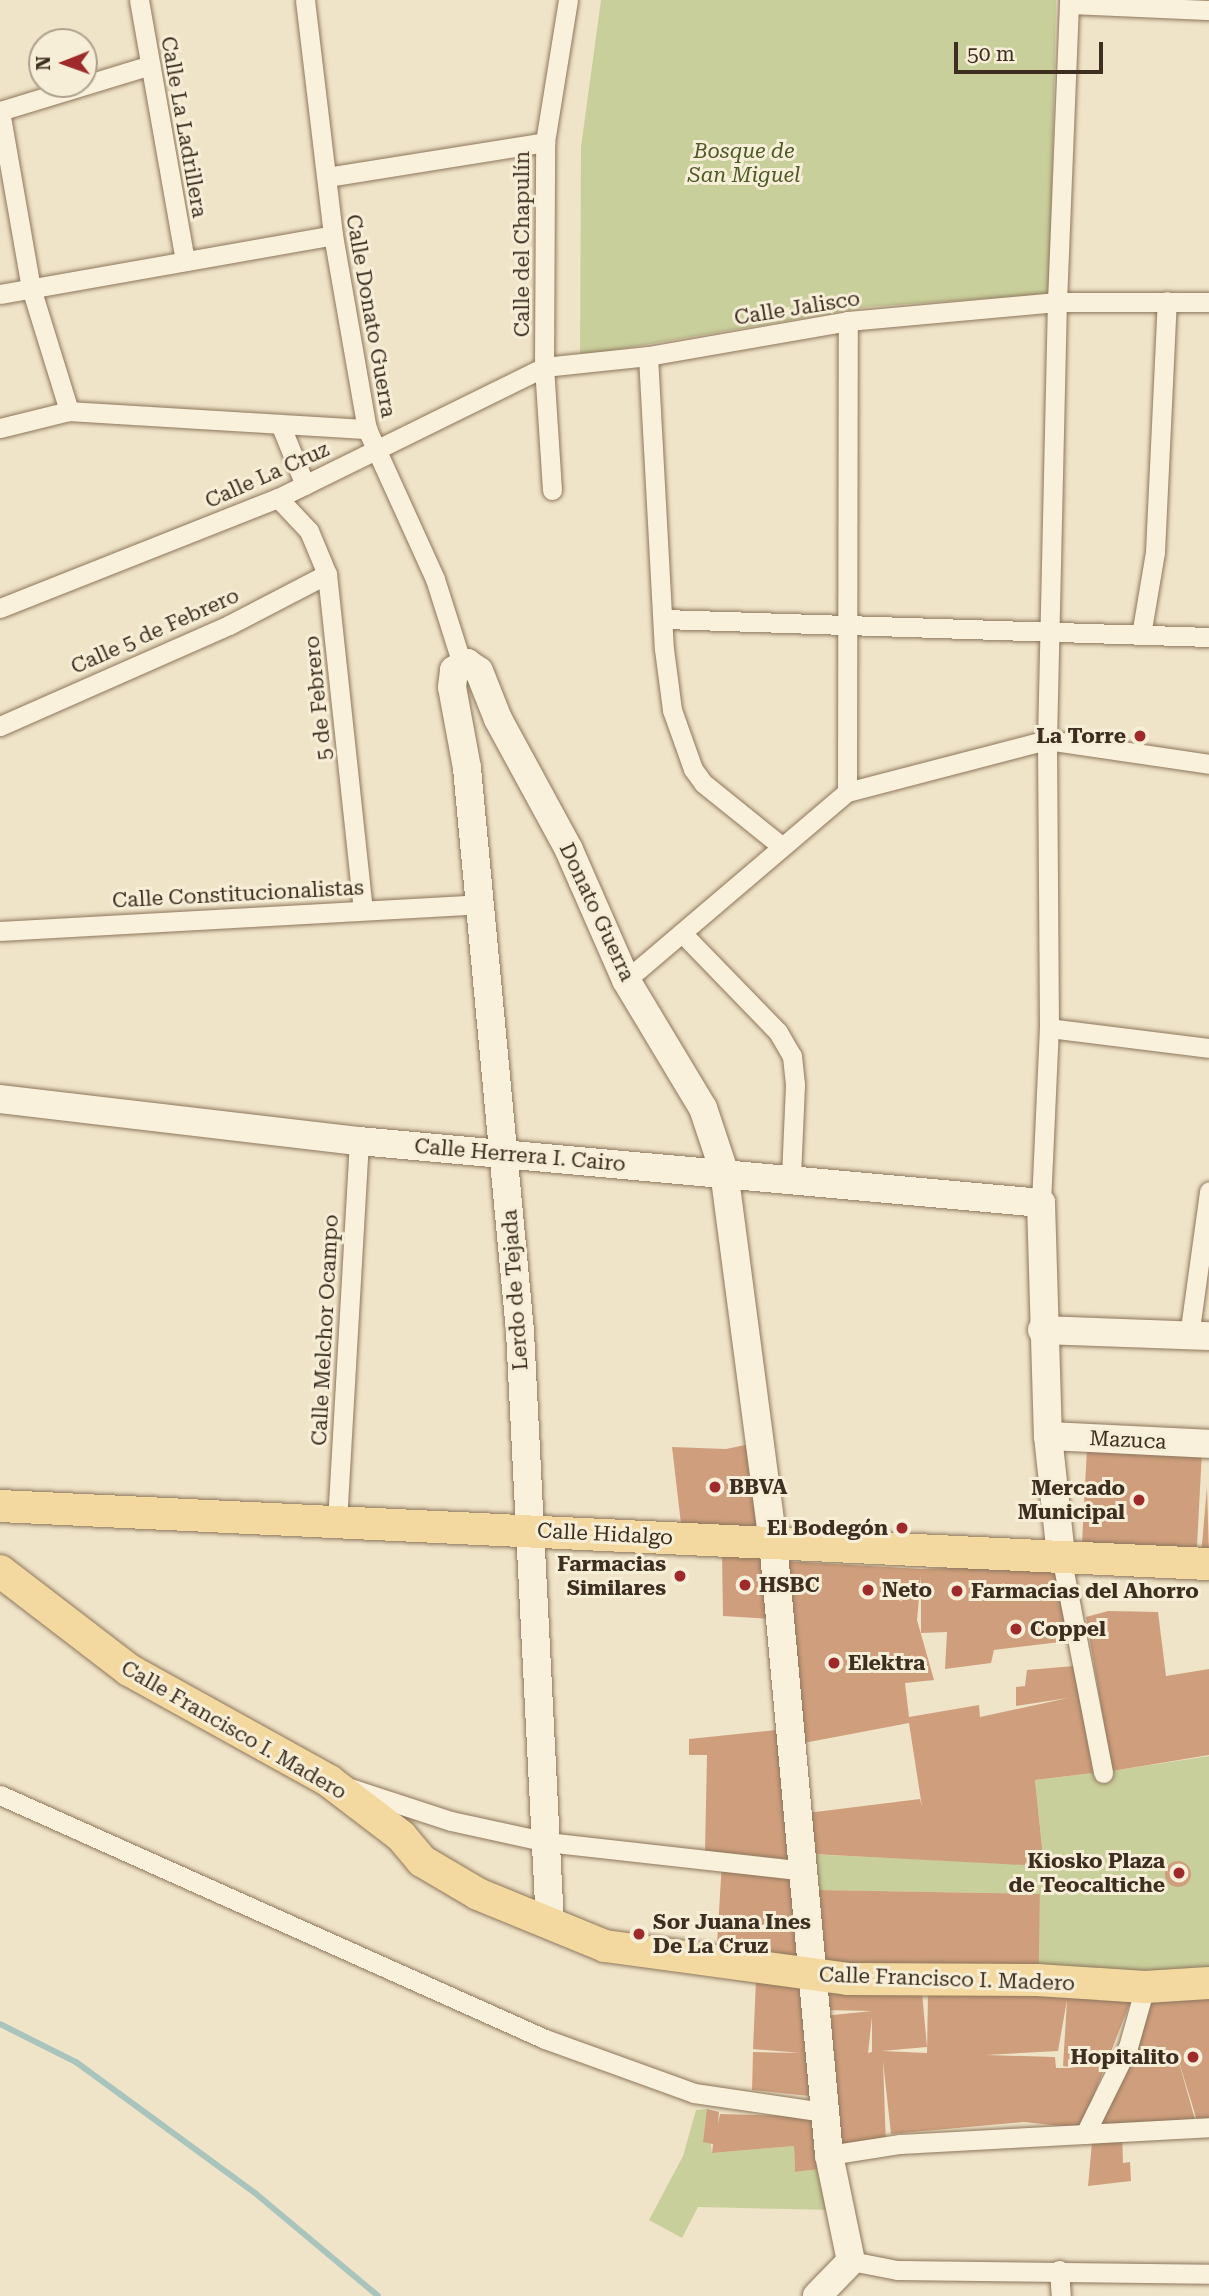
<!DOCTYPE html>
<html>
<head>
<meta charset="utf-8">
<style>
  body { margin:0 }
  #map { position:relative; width:1209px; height:2296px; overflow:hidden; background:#f0e4c8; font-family:"Roboto Serif",serif }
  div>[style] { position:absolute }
  .green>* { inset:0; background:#c9cf9b }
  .stream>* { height:6px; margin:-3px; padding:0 3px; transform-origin:3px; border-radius:3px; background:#a9c4bc }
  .building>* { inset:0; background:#cf9f7d; transform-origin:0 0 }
  .round { border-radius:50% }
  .roads { filter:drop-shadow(0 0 2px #8d765c) drop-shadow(0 0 2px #8d765c) }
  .street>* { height:19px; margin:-9.5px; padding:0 9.5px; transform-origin:9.5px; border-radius:9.5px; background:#faf1dc }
  .secondary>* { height:28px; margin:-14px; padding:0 14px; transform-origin:14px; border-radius:14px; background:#faf1dc }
  .primary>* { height:32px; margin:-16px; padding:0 16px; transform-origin:16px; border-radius:16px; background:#f3d9a0 }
  .dots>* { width:19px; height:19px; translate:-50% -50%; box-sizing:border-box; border:4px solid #f7eed8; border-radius:50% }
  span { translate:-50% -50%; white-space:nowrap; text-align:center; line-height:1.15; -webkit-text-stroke:6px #f7eed8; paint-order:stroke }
  .street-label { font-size:21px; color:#3d2e20 }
  .park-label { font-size:21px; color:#4d5a26; font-style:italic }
  .poi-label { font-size:21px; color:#3d2e20; font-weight:700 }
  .right { translate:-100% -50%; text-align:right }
  .left { translate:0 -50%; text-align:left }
  .north { position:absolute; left:28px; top:28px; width:70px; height:70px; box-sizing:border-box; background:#f7eed8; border:2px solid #ada18e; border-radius:50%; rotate:269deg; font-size:19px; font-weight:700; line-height:28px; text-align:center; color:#3d2e20 }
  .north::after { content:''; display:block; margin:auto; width:24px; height:32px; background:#9e2a2b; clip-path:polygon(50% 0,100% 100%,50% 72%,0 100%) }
  .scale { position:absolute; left:954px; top:42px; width:149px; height:32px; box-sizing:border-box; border:4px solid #3d2e20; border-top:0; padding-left:9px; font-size:21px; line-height:24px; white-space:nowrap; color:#3d2e20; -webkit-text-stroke:5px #f7eed8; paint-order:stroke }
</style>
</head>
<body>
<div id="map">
  <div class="green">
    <div style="clip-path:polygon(601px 0,1056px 0,1050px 294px,867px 307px,580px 356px,581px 147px)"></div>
    <div style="clip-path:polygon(1054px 1556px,1072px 1557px,1112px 1771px,1209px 1756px,1209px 1983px,1037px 1980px,1040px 1894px,807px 1890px,804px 1854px,1044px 1865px,1035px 1780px,1093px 1773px)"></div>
    <div style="clip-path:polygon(707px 2109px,712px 2153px,794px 2146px,795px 2172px,827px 2168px,836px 2210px,698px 2207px,682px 2238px,649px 2220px,683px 2156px,696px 2110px)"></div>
  </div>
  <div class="stream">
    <div style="left:0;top:2024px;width:85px;rotate:26.6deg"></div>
    <div style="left:76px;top:2062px;width:222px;rotate:36.2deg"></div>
    <div style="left:255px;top:2193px;width:160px;rotate:39.9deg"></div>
  </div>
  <div class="building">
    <div style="clip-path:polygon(750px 1444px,758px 1528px,681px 1524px,672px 1447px,726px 1449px)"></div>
    <div style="left:1087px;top:1448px;width:115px;height:99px;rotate:3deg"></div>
    <div style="clip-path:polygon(1207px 1487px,1209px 1555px,1201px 1555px)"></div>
    <div style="clip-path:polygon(722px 1553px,764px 1553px,771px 1619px,723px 1616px)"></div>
    <div style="clip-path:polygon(783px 1561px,921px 1569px,1056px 1564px,1069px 1641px,994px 1650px,991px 1663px,945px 1669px,947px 1632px,921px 1633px,921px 1576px,917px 1620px,934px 1680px,905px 1683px,909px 1717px,979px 1705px,980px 1717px,1068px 1698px,1016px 1706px,1016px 1687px,1025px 1686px,1027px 1670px,1074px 1666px,1093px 1773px,1035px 1780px,1044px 1866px,811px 1854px,807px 1813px,920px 1799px,922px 1807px,909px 1723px,793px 1745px,777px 1579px,825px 1580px,782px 1576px)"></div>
    <div style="clip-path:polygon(1108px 1611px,1158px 1612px,1166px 1676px,1209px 1669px,1209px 1755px,1112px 1771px,1086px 1617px)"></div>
    <div style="clip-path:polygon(786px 1729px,796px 1860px,705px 1851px,707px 1755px,689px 1755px,689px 1739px)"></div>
    <div class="round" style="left:1165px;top:1861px;width:26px;height:26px"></div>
    <div style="clip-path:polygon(722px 1861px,806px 1871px,812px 1974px,716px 1961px)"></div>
    <div style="left:817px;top:1890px;width:223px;height:77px;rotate:1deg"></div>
    <div style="clip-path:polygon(756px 1980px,808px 1983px,819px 2097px,752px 2090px,753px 2052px,801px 2053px,753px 2049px)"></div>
    <div style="clip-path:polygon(evenodd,922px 1992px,927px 2047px,882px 2051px,927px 2053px,928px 1993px,1132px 1998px,1081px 2128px,1024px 2122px,891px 2134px,883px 2061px,886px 2146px,837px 2148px,823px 2016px,872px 2011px,825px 2010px,825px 1993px,922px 1992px,1067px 2000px,1063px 2066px,1076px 2068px,1056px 2068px,1055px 2057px,986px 2055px,1058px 2051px,1067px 2000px,922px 1992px,872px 2017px,872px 2052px,868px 2053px,872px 2017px)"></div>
    <div style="clip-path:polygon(1209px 1997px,1209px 2122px,1198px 2124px,1176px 2052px,1196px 2123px,1111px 2128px,1097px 2117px,1143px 2003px)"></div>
    <div style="clip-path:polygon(707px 2109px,719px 2112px,718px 2124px,720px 2114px,820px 2117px,827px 2168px,795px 2172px,794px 2146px,712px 2153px,713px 2144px,703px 2142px)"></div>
    <div style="clip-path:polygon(1122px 2132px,1123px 2163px,1130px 2162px,1131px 2181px,1088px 2186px,1092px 2142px)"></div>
  </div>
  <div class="roads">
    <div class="street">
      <div style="left:139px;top:0;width:265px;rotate:80deg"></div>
      <div style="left:305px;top:0;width:237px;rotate:83.2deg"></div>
      <div style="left:333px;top:235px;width:197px;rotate:80.1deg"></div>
      <div style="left:367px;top:429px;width:165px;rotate:65.6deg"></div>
      <div style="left:435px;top:579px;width:89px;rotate:72.4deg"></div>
      <div style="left:1069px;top:4px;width:140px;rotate:2.5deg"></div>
      <div style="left:0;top:111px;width:180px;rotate:80.1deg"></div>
      <div style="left:31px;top:288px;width:129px;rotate:72.8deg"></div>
      <div style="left:0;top:111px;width:157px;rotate:-17deg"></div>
      <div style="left:327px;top:177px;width:221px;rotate:-9.1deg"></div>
      <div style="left:0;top:294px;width:338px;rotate:-10deg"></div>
      <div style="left:648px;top:356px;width:293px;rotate:86.9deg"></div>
      <div style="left:664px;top:649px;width:62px;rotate:82.5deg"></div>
      <div style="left:672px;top:710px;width:63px;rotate:70.4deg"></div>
      <div style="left:693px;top:769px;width:17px;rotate:54deg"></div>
      <div style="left:703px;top:783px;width:99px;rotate:38.8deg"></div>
      <div style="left:280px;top:424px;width:66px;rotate:67.7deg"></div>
      <div style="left:0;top:428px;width:71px;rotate:-13.8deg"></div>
      <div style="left:69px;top:411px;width:299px;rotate:3.5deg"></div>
      <div style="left:552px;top:490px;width:123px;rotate:-93.7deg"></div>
      <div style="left:544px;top:367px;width:225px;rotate:-89.7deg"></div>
      <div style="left:545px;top:142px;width:144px;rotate:-80.8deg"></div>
      <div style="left:278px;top:498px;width:45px;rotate:46.8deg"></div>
      <div style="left:309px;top:531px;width:47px;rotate:67.3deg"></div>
      <div style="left:327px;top:574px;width:338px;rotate:83.9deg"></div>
      <div style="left:0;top:608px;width:299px;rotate:-21.6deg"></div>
      <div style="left:278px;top:498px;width:297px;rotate:-26.2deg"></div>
      <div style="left:544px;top:367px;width:105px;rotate:-6deg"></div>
      <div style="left:648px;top:356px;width:203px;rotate:-9.9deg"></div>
      <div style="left:848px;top:321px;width:210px;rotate:-5.2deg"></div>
      <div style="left:1057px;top:302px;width:152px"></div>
      <div style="left:664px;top:619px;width:545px;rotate:1.89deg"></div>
      <div style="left:1141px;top:635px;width:84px;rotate:-80.4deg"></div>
      <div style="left:1155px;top:552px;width:251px;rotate:-87.3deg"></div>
      <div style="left:0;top:726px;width:250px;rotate:-23.8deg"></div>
      <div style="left:229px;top:625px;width:110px;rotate:-27.5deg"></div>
      <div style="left:847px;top:792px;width:471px;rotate:-89.9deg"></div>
      <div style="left:0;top:931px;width:480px;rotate:-3.2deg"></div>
      <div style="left:683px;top:934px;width:136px;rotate:45.9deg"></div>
      <div style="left:778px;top:1032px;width:28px;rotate:60deg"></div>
      <div style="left:792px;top:1056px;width:29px;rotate:84deg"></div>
      <div style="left:795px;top:1085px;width:92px;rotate:92.5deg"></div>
      <div style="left:626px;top:980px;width:290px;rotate:-40.4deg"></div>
      <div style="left:847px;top:792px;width:207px;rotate:-14.6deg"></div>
      <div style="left:1047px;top:740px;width:164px;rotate:8.4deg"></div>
      <div style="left:1049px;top:1028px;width:161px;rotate:7.1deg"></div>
      <div style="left:1041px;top:1203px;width:175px;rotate:-87.4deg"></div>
      <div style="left:1049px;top:1028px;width:288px;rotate:-90.4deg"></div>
      <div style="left:1047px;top:740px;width:438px;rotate:-88.7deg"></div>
      <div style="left:1057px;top:302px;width:302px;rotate:-87.7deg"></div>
      <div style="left:1189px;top:1336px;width:146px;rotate:-82.1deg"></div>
      <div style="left:337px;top:1522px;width:382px;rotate:-86.7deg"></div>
      <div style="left:1061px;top:1556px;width:221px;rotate:79deg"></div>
      <div style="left:350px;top:1788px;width:106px;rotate:18.1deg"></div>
      <div style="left:451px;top:1821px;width:98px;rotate:12.3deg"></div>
      <div style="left:547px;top:1842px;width:261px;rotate:6.4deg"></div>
      <div style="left:0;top:1795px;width:597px;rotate:24.12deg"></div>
      <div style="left:545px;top:2039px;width:158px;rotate:19.9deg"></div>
      <div style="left:694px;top:2093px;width:132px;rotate:8.3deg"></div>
      <div style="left:1085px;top:2134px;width:97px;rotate:-63.7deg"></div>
      <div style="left:1128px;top:2047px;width:62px;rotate:-74.2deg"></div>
      <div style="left:829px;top:2155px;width:72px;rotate:-8.8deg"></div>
      <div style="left:900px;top:2144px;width:309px;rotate:-3.1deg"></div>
      <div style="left:851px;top:2261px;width:47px;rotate:11.1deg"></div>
      <div style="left:897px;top:2270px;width:312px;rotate:0.7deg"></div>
      <div style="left:1059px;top:2270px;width:26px;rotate:86deg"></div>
    </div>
    <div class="secondary">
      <div style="left:0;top:1099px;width:361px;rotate:6.7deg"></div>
      <div style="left:359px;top:1141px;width:685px;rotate:5.19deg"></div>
      <div style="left:1041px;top:1203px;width:233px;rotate:88.3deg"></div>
      <div style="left:1048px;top:1436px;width:121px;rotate:83.8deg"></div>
      <div style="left:1042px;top:1330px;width:167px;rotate:2.1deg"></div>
      <div style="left:1048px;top:1436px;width:161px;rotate:2.8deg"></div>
      <div style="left:550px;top:1924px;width:594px;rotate:-92.9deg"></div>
      <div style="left:520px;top:1331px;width:565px;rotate:-95.38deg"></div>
      <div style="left:467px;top:768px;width:82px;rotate:-100.5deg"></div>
      <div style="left:452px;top:687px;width:17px;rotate:-83deg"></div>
      <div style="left:454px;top:670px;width:15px;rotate:-28deg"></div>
      <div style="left:467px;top:663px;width:14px;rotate:34deg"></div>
      <div style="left:479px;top:671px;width:52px;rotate:68.4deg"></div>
      <div style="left:498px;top:719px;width:149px;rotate:61.5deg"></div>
      <div style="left:569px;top:850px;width:142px;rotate:66.3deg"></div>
      <div style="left:626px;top:980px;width:149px;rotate:59deg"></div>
      <div style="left:703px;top:1108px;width:66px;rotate:71.6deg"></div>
      <div style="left:724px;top:1171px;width:374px;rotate:82.5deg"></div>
      <div style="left:773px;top:1542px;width:616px;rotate:84.78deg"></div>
      <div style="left:829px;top:2155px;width:108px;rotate:78.3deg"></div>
      <div style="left:851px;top:2261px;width:49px;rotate:134.2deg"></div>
    </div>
    <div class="primary">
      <div style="left:0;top:1506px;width:1210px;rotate:2.75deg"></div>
      <div style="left:0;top:1571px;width:163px;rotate:37.5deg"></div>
      <div style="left:129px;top:1670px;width:229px;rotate:29deg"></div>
      <div style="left:329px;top:1781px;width:91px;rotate:37.4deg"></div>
      <div style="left:401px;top:1836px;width:33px;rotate:50deg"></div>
      <div style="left:422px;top:1861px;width:65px;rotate:30.5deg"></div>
      <div style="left:478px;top:1894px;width:137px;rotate:22.3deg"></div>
      <div style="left:605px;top:1946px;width:245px;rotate:7.7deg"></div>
      <div style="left:848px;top:1979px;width:189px;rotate:0.3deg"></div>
      <div style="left:1037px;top:1980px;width:108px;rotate:3.7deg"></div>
      <div style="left:1145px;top:1987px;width:64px;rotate:-3.6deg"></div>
    </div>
  </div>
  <div class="dots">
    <div style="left:1140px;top:736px;background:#9e2a2b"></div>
    <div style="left:715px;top:1487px;background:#9e2a2b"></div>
    <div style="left:1139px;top:1500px;background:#9e2a2b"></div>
    <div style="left:902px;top:1528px;background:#9e2a2b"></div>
    <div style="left:680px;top:1576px;background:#9e2a2b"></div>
    <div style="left:745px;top:1585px;background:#9e2a2b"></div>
    <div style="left:868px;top:1590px;background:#9e2a2b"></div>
    <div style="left:957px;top:1591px;background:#9e2a2b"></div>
    <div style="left:1016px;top:1629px;background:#9e2a2b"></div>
    <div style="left:834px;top:1663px;background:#9e2a2b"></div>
    <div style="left:1179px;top:1873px;background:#9e2a2b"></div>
    <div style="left:639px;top:1934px;background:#9e2a2b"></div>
    <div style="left:1193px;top:2057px;background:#9e2a2b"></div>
  </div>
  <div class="street-label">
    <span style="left:184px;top:127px;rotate:80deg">Calle La Ladrillera</span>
    <span style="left:522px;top:244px;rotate:-90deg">Calle del Chapulín</span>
    <span style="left:797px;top:308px;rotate:-9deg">Calle Jalisco</span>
    <span style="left:371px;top:316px;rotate:80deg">Calle Donato Guerra</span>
    <span style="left:267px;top:475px;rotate:-24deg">Calle La Cruz</span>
    <span style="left:155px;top:631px;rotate:-24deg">Calle 5 de Febrero</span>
    <span style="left:318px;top:698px;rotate:-96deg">5 de Febrero</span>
    <span style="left:238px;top:894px;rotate:-3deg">Calle Constitucionalistas</span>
    <span style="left:597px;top:912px;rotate:65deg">Donato Guerra</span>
    <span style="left:520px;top:1155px;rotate:5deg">Calle Herrera I. Cairo</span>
    <span style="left:515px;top:1290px;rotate:-94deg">Lerdo de Tejada</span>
    <span style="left:325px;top:1330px;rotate:-87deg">Calle Melchor Ocampo</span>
    <span style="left:1128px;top:1440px;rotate:3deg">Mazuca</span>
    <span style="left:605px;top:1534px;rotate:3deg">Calle Hidalgo</span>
    <span style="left:234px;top:1730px;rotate:30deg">Calle Francisco I. Madero</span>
    <span style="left:947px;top:1979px;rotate:2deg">Calle Francisco I. Madero</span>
  </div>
  <div class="park-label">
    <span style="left:744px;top:163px">Bosque de<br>San Miguel</span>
  </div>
  <div class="poi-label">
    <span class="right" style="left:1126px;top:736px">La Torre</span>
    <span class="left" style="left:729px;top:1487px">BBVA</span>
    <span class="right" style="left:1125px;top:1500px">Mercado<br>Municipal</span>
    <span class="right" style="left:888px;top:1528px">El Bodegón</span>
    <span class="right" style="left:666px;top:1576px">Farmacias<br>Similares</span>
    <span class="left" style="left:759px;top:1585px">HSBC</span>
    <span class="left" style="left:882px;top:1590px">Neto</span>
    <span class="left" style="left:971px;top:1591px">Farmacias del Ahorro</span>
    <span class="left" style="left:1030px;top:1629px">Coppel</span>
    <span class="left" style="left:848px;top:1663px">Elektra</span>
    <span class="right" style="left:1165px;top:1873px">Kiosko Plaza<br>de Teocaltiche</span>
    <span class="left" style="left:653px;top:1934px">Sor Juana Ines<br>De La Cruz</span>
    <span class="right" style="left:1179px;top:2057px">Hopitalito</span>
  </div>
  <div class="north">N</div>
  <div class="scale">50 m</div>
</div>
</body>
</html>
